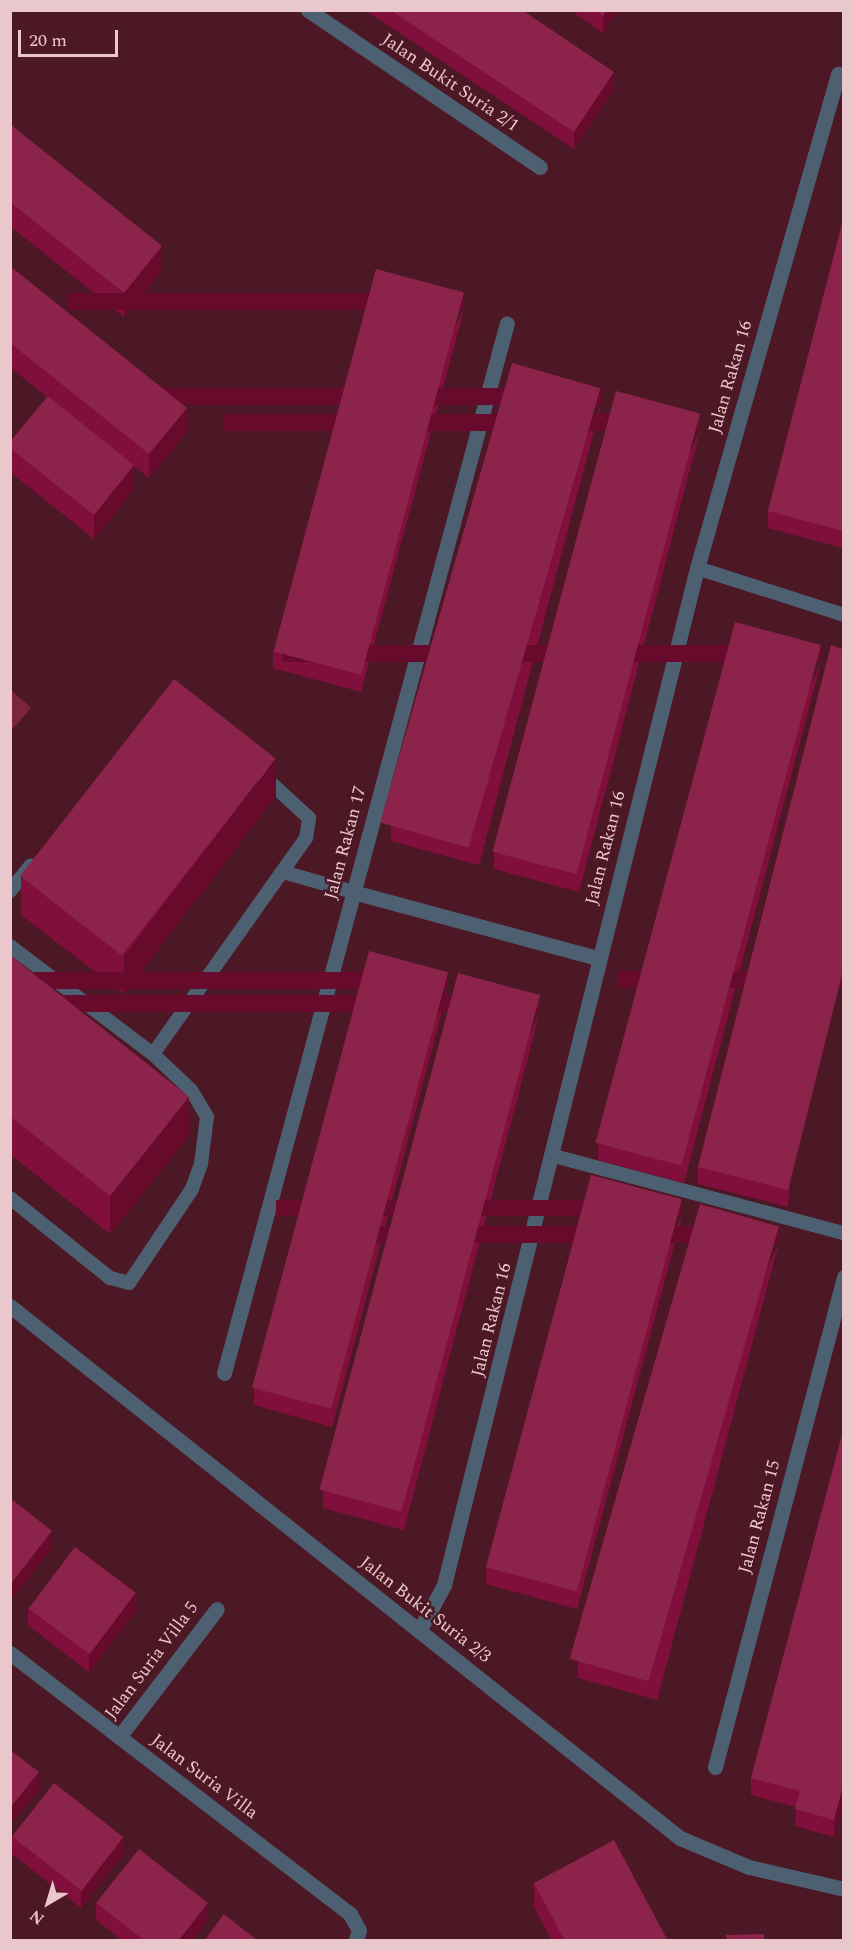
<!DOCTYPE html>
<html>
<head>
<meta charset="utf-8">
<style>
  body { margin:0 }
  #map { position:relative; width:854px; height:1951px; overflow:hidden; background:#4d1825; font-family:Spectral,serif }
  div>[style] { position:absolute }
  .green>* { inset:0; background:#7b253c }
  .service>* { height:14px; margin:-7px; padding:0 7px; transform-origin:7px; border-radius:7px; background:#4d6072 }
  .minor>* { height:15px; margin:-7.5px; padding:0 7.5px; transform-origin:7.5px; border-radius:7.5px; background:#4d6072 }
  .wall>* { inset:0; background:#800f3b }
  .shaded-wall>* { inset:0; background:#670a2c; transform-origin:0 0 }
  .building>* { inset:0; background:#8b234b; transform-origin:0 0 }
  span { translate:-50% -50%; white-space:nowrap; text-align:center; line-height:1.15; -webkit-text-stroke:5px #4d1825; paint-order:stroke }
  .street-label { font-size:18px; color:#eac7cc }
  .frame { position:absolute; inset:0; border:12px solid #eac7cc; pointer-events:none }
  .north { position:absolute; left:18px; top:1873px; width:60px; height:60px; -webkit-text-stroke:4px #4d1825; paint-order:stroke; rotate:218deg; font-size:16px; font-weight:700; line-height:24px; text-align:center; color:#eac7cc }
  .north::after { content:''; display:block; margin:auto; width:21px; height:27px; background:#eac7cc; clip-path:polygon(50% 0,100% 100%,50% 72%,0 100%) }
  .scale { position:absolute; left:18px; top:30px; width:100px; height:27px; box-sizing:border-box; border:3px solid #eac7cc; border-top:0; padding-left:8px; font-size:18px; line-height:21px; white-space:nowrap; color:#eac7cc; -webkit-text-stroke:4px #4d1825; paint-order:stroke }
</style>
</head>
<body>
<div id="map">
  <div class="green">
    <div style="clip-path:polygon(11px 690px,31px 708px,11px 731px)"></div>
  </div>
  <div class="service">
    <div style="left:697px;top:568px;width:154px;rotate:17.7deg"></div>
    <div style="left:283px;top:872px;width:73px;rotate:15.9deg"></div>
    <div style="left:10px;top:891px;width:33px;rotate:-51deg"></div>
    <div style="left:10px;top:946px;width:179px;rotate:37.1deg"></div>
    <div style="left:153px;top:1054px;width:52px;rotate:43.5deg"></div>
    <div style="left:191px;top:1090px;width:31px;rotate:59deg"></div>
    <div style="left:207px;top:1117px;width:47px;rotate:97.3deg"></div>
    <div style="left:201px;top:1164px;width:27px;rotate:110deg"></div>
    <div style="left:192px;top:1189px;width:113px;rotate:123.8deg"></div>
    <div style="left:129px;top:1283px;width:20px;rotate:-165deg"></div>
    <div style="left:110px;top:1278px;width:128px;rotate:-141.3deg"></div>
    <div style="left:153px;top:1054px;width:265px;rotate:-54.7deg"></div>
    <div style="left:306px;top:838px;width:20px;rotate:-81deg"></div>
    <div style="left:309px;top:818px;width:64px;rotate:-137.5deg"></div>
    <div style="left:554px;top:1156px;width:300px;rotate:14.9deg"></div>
  </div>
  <div class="minor">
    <div style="left:308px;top:10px;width:280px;rotate:34.1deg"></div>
    <div style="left:353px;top:892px;width:254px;rotate:15.1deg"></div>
    <div style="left:10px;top:1306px;width:856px;rotate:38.45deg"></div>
    <div style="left:680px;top:1838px;width:75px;rotate:22.8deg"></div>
    <div style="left:749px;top:1867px;width:98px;rotate:13deg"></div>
    <div style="left:224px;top:1373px;width:1087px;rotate:-74.92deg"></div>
    <div style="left:419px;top:1631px;width:52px;rotate:-61.5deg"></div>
    <div style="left:444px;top:1585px;width:1048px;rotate:-76.03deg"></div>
    <div style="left:697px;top:568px;width:514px;rotate:-74.07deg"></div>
    <div style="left:10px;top:1653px;width:429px;rotate:37.5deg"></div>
    <div style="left:350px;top:1914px;width:18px;rotate:61deg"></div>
    <div style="left:359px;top:1930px;width:10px;rotate:107deg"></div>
    <div style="left:119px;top:1737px;width:161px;rotate:-52.6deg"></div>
    <div style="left:715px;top:1767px;width:507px;rotate:-75.25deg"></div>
  </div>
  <div class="wall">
    <div style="clip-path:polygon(365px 10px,522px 10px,614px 89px,574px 149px)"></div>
    <div style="clip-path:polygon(570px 10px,618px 10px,603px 33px)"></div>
    <div style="clip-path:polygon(10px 124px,162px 270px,124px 317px,10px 226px)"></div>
    <div style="clip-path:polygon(843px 220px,843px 548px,768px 528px,768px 511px)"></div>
    <div style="clip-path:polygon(10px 266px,187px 432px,149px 478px,134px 466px,134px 489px,94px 539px,10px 472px,10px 442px,47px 397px,10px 367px)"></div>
    <div style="clip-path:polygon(464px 310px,361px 692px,273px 668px,273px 651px)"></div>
    <div style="clip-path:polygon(601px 405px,479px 865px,391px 841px,391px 825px)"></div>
    <div style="clip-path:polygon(700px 431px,579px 892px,494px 869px,494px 852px)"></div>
    <div style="clip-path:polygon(831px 645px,788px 1207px,698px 1184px,698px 1167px)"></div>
    <div style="clip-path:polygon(821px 662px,684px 1183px,598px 1160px,598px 1143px)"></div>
    <div style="clip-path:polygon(276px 796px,124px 994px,21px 915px,21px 877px)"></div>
    <div style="clip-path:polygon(10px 955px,189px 1135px,110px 1234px,10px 1154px)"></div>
    <div style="clip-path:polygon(448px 989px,332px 1427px,254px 1405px,254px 1388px)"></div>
    <div style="clip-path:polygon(540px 1012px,404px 1530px,323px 1508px,323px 1491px)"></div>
    <div style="clip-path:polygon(682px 1216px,577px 1609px,486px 1584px,486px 1567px)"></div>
    <div style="clip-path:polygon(779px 1243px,657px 1700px,578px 1678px,578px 1661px)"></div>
    <div style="clip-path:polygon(843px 1431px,834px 1837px,795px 1826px,796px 1807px,751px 1795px,751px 1778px)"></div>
    <div style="clip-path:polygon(28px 1608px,136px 1610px,89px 1672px,28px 1625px)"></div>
    <div style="clip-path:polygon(12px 1837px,123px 1854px,81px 1908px,12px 1854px)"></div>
    <div style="clip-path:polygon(534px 1883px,668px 1941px,552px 1941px,534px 1907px)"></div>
    <div style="clip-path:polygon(96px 1903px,208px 1919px,192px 1941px,123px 1941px,96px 1920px)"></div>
  </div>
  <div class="shaded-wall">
    <div style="clip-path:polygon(607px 10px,618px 10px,603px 33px,603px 16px)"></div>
    <div style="clip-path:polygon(614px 72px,614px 89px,574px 149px,574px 132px)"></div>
    <div style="clip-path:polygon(162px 246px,162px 270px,124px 317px,124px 293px)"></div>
    <div style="left:464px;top:293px;width:17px;height:396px;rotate:90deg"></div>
    <div style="left:601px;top:388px;width:17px;height:476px;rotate:90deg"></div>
    <div style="clip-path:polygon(187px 408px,187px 432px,149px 478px,149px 454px)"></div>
    <div style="left:700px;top:414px;width:17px;height:477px;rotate:90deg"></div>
    <div style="clip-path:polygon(134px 465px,134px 489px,94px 539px,94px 515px)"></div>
    <div style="left:821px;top:645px;width:17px;height:539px;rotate:90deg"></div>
    <div style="clip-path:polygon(276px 758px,276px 796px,124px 994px,124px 956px)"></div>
    <div style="left:843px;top:971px;width:17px;height:226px;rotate:90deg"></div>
    <div style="left:448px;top:972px;width:17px;height:453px;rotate:90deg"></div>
    <div style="left:540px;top:995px;width:17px;height:536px;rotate:90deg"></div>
    <div style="clip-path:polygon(189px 1097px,189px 1135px,110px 1234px,110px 1196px)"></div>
    <div style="left:682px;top:1200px;width:16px;height:406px;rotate:90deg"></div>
    <div style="left:779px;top:1226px;width:17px;height:473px;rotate:90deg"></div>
    <div style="clip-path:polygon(52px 1531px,52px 1548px,10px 1602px,10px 1585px)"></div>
    <div style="clip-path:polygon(136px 1593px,136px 1610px,89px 1672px,89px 1655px)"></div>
    <div style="clip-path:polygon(39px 1772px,39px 1789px,10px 1825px,10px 1808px)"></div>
    <div style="clip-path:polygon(843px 1786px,843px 1803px,834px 1837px,834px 1820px)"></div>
    <div style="clip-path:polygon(123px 1837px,123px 1854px,81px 1908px,81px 1891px)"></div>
    <div style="clip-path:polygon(208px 1903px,208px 1919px,192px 1941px,178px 1941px)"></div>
  </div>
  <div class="building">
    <div style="clip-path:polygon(390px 10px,522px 10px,614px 72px,574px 132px)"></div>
    <div style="clip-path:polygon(595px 10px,607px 10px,603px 16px)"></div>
    <div style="clip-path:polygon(10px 124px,162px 246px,124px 293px,10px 202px)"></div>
    <div style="clip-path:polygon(843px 220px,843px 531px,768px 511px)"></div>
    <div style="clip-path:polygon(10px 266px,187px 408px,149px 454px,10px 343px)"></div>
    <div style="left:376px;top:269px;width:91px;height:396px;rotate:15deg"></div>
    <div style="left:512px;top:363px;width:92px;height:478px;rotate:16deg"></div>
    <div style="left:616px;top:391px;width:87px;height:477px;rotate:15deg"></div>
    <div style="clip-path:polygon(48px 396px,134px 465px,94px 515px,10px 448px,10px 442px)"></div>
    <div style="left:735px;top:622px;width:89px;height:539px;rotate:15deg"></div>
    <div style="clip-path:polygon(831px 645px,843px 649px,843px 971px,788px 1190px,698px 1167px)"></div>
    <div style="left:174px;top:679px;width:129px;height:250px;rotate:38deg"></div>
    <div style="left:369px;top:951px;width:82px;height:452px;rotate:15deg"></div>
    <div style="clip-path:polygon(10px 955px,189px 1097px,110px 1196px,10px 1116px)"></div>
    <div style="left:458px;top:973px;width:85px;height:535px;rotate:15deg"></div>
    <div style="left:591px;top:1175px;width:94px;height:406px;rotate:15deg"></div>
    <div style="left:700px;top:1204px;width:82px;height:473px;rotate:16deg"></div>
    <div style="clip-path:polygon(843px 1431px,843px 1786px,834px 1820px,795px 1809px,800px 1791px,751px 1778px)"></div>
    <div style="clip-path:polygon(10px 1498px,52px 1531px,10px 1585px)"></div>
    <div style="left:75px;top:1547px;width:76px;height:77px;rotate:37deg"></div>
    <div style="clip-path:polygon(10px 1750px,39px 1772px,10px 1808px)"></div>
    <div style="left:54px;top:1783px;width:88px;height:68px;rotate:38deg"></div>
    <div style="clip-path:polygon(614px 1840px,668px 1941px,565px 1941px,534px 1883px)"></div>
    <div style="clip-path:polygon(139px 1849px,208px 1903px,178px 1941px,145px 1941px,96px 1903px)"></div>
    <div style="clip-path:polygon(224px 1914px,258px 1941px,204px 1941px)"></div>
    <div style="clip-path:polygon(764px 1934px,764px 1941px,727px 1941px,726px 1935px)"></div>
  </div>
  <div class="street-label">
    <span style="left:450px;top:83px;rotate:34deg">Jalan Bukit Suria 2/1</span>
    <span style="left:731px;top:377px;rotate:-74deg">Jalan Rakan 16</span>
    <span style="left:346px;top:843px;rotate:-75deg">Jalan Rakan 17</span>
    <span style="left:606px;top:848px;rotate:-76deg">Jalan Rakan 16</span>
    <span style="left:492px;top:1320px;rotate:-76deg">Jalan Rakan 16</span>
    <span style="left:760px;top:1517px;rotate:-75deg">Jalan Rakan 15</span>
    <span style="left:425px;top:1610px;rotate:38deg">Jalan Bukit Suria 2/3</span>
    <span style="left:152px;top:1661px;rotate:-53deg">Jalan Suria Villa 5</span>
    <span style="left:204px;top:1777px;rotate:37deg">Jalan Suria Villa</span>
  </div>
  <div class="frame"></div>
  <div class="north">N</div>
  <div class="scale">20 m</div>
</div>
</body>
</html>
